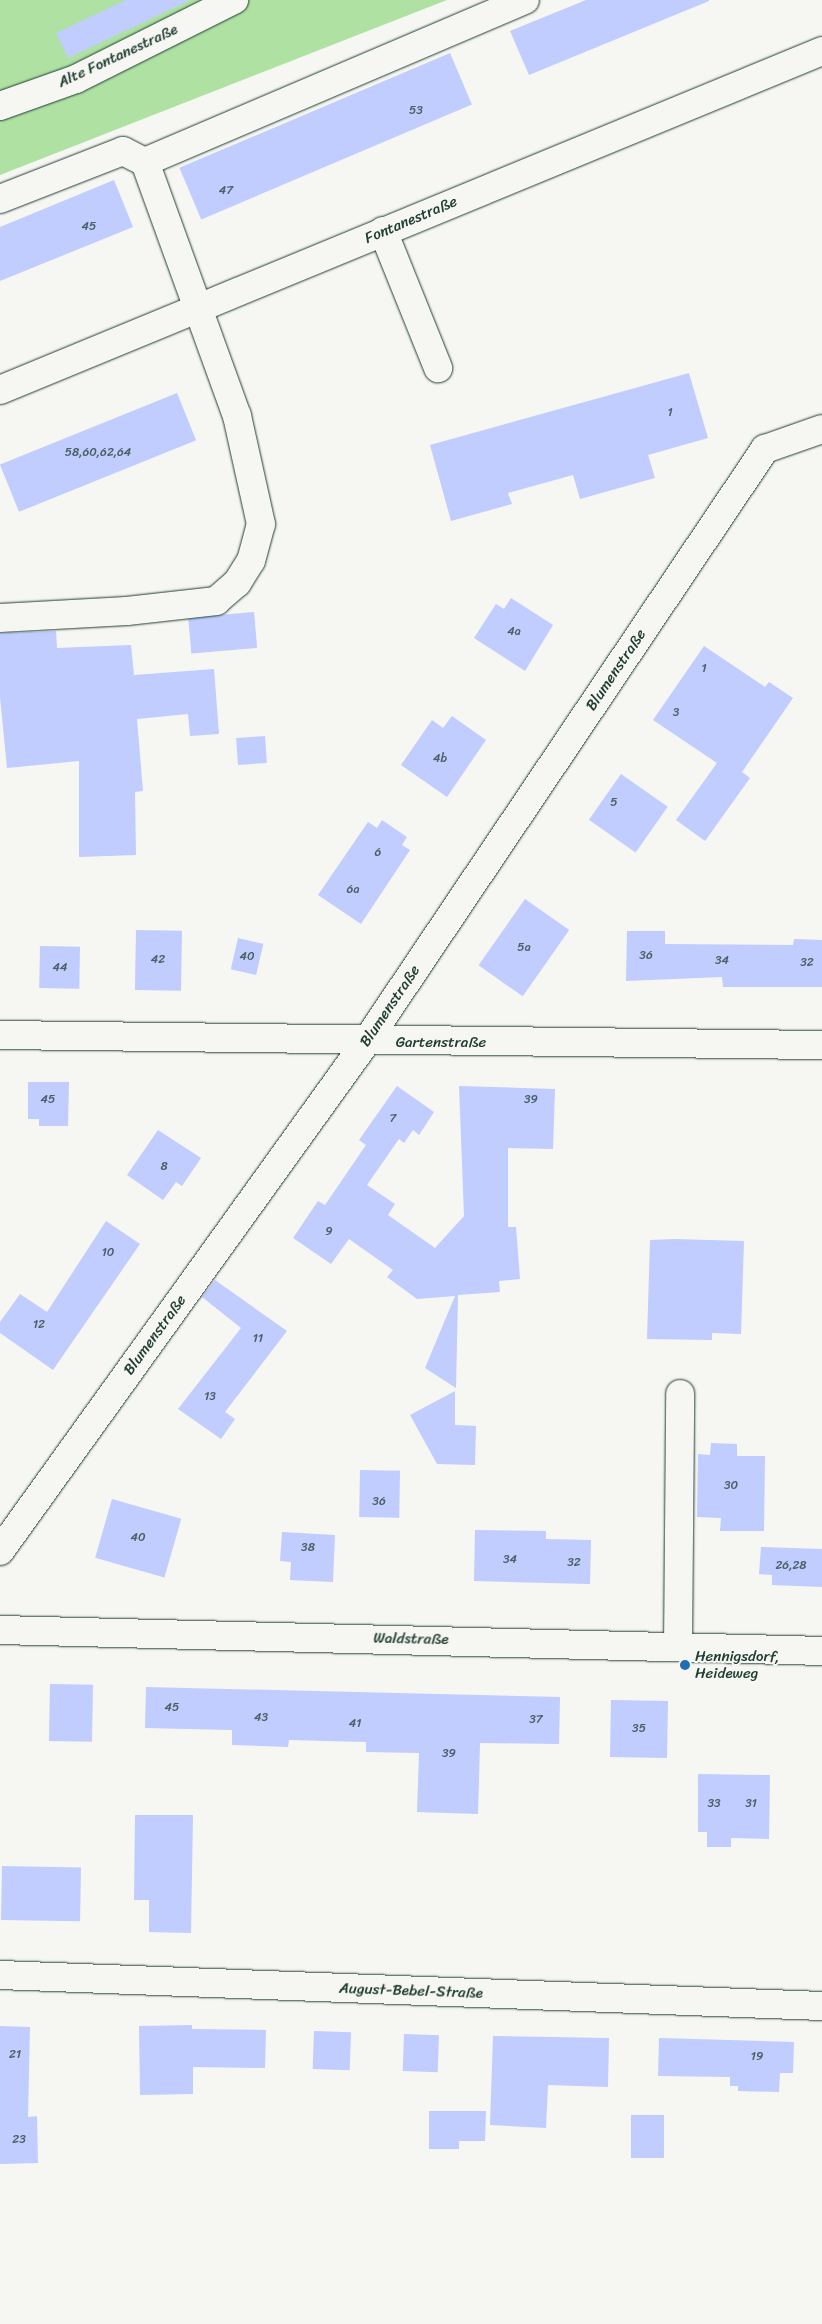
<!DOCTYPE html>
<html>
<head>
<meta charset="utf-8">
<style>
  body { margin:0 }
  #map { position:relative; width:822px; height:2324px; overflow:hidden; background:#f6f6f2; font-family:Sriracha,sans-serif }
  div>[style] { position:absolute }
  .green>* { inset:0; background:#aee1a2 }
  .building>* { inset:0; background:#c0cdfe; transform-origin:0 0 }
  .roads { filter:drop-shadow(0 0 1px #1f3d34) drop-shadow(0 0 1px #1f3d34) }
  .minor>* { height:28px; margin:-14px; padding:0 14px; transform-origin:14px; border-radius:14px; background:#f6f6f2 }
  .dots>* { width:14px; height:14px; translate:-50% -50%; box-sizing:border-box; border:2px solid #f6f6f2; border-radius:50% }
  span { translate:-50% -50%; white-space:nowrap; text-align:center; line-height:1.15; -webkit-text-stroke:4px #f6f6f2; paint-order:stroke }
  .number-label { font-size:12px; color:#476166 }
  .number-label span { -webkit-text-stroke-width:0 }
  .street-label { font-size:15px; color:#1f3d34 }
  .poi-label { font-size:15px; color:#1f3d34 }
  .left { translate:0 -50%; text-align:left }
</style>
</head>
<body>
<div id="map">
  <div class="green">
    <div style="clip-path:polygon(0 0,447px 0,0 175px)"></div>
  </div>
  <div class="building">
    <div style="clip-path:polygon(126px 0,190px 0,68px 58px,56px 33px)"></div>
    <div style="clip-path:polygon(586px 0,709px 0,709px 1px,529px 75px,510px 31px)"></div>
    <div style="left:450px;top:53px;width:56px;height:294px;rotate:67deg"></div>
    <div style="clip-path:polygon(114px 180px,133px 227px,0 281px,0 227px)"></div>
    <div style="clip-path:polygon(689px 373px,708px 438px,648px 455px,655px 478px,580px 499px,573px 475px,508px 493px,512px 504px,451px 521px,430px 445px)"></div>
    <div style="left:177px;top:393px;width:51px;height:191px;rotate:68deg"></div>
    <div style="clip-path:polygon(511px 598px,553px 625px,525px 671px,474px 638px,496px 604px,504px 609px)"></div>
    <div style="left:254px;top:612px;width:36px;height:66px;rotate:85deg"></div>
    <div style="clip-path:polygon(56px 631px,57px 648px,131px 645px,134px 675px,214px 669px,219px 734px,190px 736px,188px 714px,137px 719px,143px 791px,135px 792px,136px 855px,79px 857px,79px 761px,7px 768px,0 697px,0 633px)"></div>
    <div style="clip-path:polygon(704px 646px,765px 687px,769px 682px,793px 698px,742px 772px,750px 778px,705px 841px,676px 820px,717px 763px,653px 720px)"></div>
    <div style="clip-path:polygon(452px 716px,486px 740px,447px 797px,401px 765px,432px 720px,443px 728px)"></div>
    <div style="left:265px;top:736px;width:27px;height:29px;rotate:86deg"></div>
    <div style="left:621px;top:774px;width:57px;height:56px;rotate:35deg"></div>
    <div style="clip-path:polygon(382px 820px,407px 837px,402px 845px,410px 850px,361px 924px,318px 895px,368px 822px,377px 828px)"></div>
    <div style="left:525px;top:899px;width:54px;height:81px;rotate:35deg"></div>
    <div style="left:136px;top:930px;width:46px;height:60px;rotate:1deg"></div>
    <div style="clip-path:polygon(627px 931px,665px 931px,665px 944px,793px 945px,794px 939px,822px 940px,822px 987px,723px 987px,722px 977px,626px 981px)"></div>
    <div style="left:238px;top:938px;width:26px;height:32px;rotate:13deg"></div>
    <div style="left:40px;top:946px;width:40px;height:42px;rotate:1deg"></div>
    <div style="clip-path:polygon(28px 1082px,69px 1082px,68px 1126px,39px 1126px,39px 1119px,28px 1119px)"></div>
    <div style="clip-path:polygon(397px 1086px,434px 1112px,419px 1135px,413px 1130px,404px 1143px,399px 1139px,367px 1185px,395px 1204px,388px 1215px,435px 1248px,464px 1216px,459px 1086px,555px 1089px,553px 1149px,508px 1148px,508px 1227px,516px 1227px,520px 1279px,499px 1281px,500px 1292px,458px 1295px,456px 1388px,425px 1368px,455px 1296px,417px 1299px,387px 1277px,393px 1270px,349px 1239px,331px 1264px,293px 1238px,318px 1201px,325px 1205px,366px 1145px,359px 1140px)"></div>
    <div style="clip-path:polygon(158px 1130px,201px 1158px,182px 1186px,176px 1182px,163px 1200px,127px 1175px)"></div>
    <div style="clip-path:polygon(106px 1221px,140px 1244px,53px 1370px,0 1333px,0 1322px,20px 1294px,47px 1312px)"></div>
    <div style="clip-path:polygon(675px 1239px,744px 1241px,741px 1334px,712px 1333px,712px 1340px,647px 1339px,650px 1240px)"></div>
    <div style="clip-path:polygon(215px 1280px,287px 1331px,225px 1412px,235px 1419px,221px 1439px,178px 1409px,241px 1328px,202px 1297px)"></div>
    <div style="clip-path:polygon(455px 1391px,455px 1425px,476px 1426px,475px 1465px,437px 1464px,410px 1415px)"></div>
    <div style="clip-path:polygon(711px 1443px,737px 1444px,737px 1456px,765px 1456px,764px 1531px,720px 1531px,721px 1518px,697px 1517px,698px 1454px,710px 1455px)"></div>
    <div style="left:360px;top:1470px;width:40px;height:47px;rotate:1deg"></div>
    <div style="left:112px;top:1499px;width:72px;height:61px;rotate:16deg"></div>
    <div style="clip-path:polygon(475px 1530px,546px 1531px,546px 1539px,591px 1540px,590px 1584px,474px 1581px)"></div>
    <div style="clip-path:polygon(282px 1532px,335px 1535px,333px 1582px,290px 1580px,291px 1562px,280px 1561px)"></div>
    <div style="clip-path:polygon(761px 1547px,822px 1549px,822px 1587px,772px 1585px,772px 1575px,759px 1574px)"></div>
    <div style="left:50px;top:1684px;width:43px;height:57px;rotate:1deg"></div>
    <div style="clip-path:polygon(146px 1687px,560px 1697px,559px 1744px,480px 1743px,478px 1814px,417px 1812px,419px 1753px,366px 1752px,366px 1742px,289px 1740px,288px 1747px,232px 1745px,232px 1730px,145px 1728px)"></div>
    <div style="left:611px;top:1700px;width:57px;height:57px;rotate:1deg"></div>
    <div style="clip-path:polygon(698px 1774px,770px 1775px,769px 1839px,731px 1838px,731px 1847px,707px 1847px,707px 1832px,698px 1832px)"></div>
    <div style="clip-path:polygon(135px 1815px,193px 1815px,191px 1933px,149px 1932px,149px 1900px,134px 1900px)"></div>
    <div style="left:2px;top:1866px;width:79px;height:54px;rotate:1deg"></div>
    <div style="clip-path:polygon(192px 2025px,192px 2029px,266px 2030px,265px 2068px,193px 2067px,193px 2094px,140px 2095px,139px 2026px)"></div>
    <div style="clip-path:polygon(0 2026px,30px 2027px,28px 2117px,37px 2116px,38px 2163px,0 2164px)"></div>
    <div style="left:314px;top:2031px;width:37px;height:38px;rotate:2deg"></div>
    <div style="left:404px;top:2034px;width:35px;height:37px;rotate:2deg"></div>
    <div style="clip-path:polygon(493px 2036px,609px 2038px,608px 2087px,548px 2085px,546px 2128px,490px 2125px)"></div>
    <div style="clip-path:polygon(659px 2038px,794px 2042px,793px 2073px,780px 2073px,779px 2092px,738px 2091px,738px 2086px,730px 2086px,730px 2077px,658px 2076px)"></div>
    <div style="clip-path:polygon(429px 2111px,486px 2111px,485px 2141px,459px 2141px,459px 2149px,429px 2149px)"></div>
    <div style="left:631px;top:2115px;width:33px;height:43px"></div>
  </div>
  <div class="roads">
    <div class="minor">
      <div style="left:0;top:106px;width:81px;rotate:-19.6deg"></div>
      <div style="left:76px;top:79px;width:177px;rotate:-26.6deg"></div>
      <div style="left:0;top:199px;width:132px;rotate:-21.3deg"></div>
      <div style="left:123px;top:151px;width:25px;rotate:27deg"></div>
      <div style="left:145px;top:162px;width:413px;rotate:-23.1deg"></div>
      <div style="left:383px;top:231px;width:148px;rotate:68.1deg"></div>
      <div style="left:0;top:390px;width:889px;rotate:-22.41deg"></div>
      <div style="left:0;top:618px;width:127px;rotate:-3.2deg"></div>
      <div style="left:127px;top:611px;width:90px;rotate:-6.4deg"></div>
      <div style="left:216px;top:601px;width:28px;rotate:-41deg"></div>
      <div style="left:237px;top:583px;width:26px;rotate:-58deg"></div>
      <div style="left:251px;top:561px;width:38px;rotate:-75deg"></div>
      <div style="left:261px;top:524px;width:111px;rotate:-102.5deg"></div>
      <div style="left:237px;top:416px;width:270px;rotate:-109.9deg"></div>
      <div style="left:0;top:1035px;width:822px;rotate:0.7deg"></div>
      <div style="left:0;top:1551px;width:627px;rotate:-54.28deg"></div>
      <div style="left:366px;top:1042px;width:715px;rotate:-56.07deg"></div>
      <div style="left:765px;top:449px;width:60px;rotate:-19.3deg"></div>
      <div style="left:0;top:1630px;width:822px;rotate:1.46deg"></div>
      <div style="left:678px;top:1647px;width:253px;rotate:-89.5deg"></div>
      <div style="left:0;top:1975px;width:823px;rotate:2.16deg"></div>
    </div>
  </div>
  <div class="dots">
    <div style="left:685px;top:1665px;background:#1f6fb2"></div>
  </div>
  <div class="number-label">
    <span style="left:416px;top:111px">53</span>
    <span style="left:226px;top:191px">47</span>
    <span style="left:89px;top:227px">45</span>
    <span style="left:670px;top:413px">1</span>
    <span style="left:98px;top:453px">58,60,62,64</span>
    <span style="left:514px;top:632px">4a</span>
    <span style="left:704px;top:669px">1</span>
    <span style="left:676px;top:713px">3</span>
    <span style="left:440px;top:759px">4b</span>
    <span style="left:614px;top:803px">5</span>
    <span style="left:378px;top:853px">6</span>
    <span style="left:353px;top:890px">6a</span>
    <span style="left:524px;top:948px">5a</span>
    <span style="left:646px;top:956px">36</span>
    <span style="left:247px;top:957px">40</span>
    <span style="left:158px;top:960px">42</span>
    <span style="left:722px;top:961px">34</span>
    <span style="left:807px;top:963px">32</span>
    <span style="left:60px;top:968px">44</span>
    <span style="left:48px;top:1100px">45</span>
    <span style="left:531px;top:1100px">39</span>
    <span style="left:393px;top:1119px">7</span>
    <span style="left:164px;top:1167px">8</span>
    <span style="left:329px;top:1232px">9</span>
    <span style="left:108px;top:1253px">10</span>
    <span style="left:39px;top:1325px">12</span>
    <span style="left:258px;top:1339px">11</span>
    <span style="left:210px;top:1397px">13</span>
    <span style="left:731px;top:1486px">30</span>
    <span style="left:379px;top:1502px">36</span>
    <span style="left:138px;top:1538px">40</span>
    <span style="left:308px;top:1548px">38</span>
    <span style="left:510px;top:1560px">34</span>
    <span style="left:574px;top:1563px">32</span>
    <span style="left:791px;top:1566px">26,28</span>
    <span style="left:172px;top:1708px">45</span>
    <span style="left:261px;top:1718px">43</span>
    <span style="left:536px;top:1720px">37</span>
    <span style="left:355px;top:1724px">41</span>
    <span style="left:639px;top:1729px">35</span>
    <span style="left:449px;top:1754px">39</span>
    <span style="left:714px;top:1804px">33</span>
    <span style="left:751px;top:1804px">31</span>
    <span style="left:15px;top:2055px">21</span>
    <span style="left:757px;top:2057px">19</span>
    <span style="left:19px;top:2140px">23</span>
  </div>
  <div class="street-label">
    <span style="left:118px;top:56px;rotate:-25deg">Alte Fontanestraße</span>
    <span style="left:411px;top:220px;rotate:-23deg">Fontanestraße</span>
    <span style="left:616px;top:670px;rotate:-56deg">Blumenstraße</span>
    <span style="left:390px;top:1006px;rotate:-56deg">Blumenstraße</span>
    <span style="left:441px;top:1043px">Gartenstraße</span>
    <span style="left:155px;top:1335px;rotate:-54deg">Blumenstraße</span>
    <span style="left:411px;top:1639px;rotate:1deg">Waldstraße</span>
    <span style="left:411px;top:1991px;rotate:2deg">August-Bebel-Straße</span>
  </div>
  <div class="poi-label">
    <span class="left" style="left:695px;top:1665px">Hennigsdorf,<br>Heideweg</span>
  </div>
</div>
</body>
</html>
